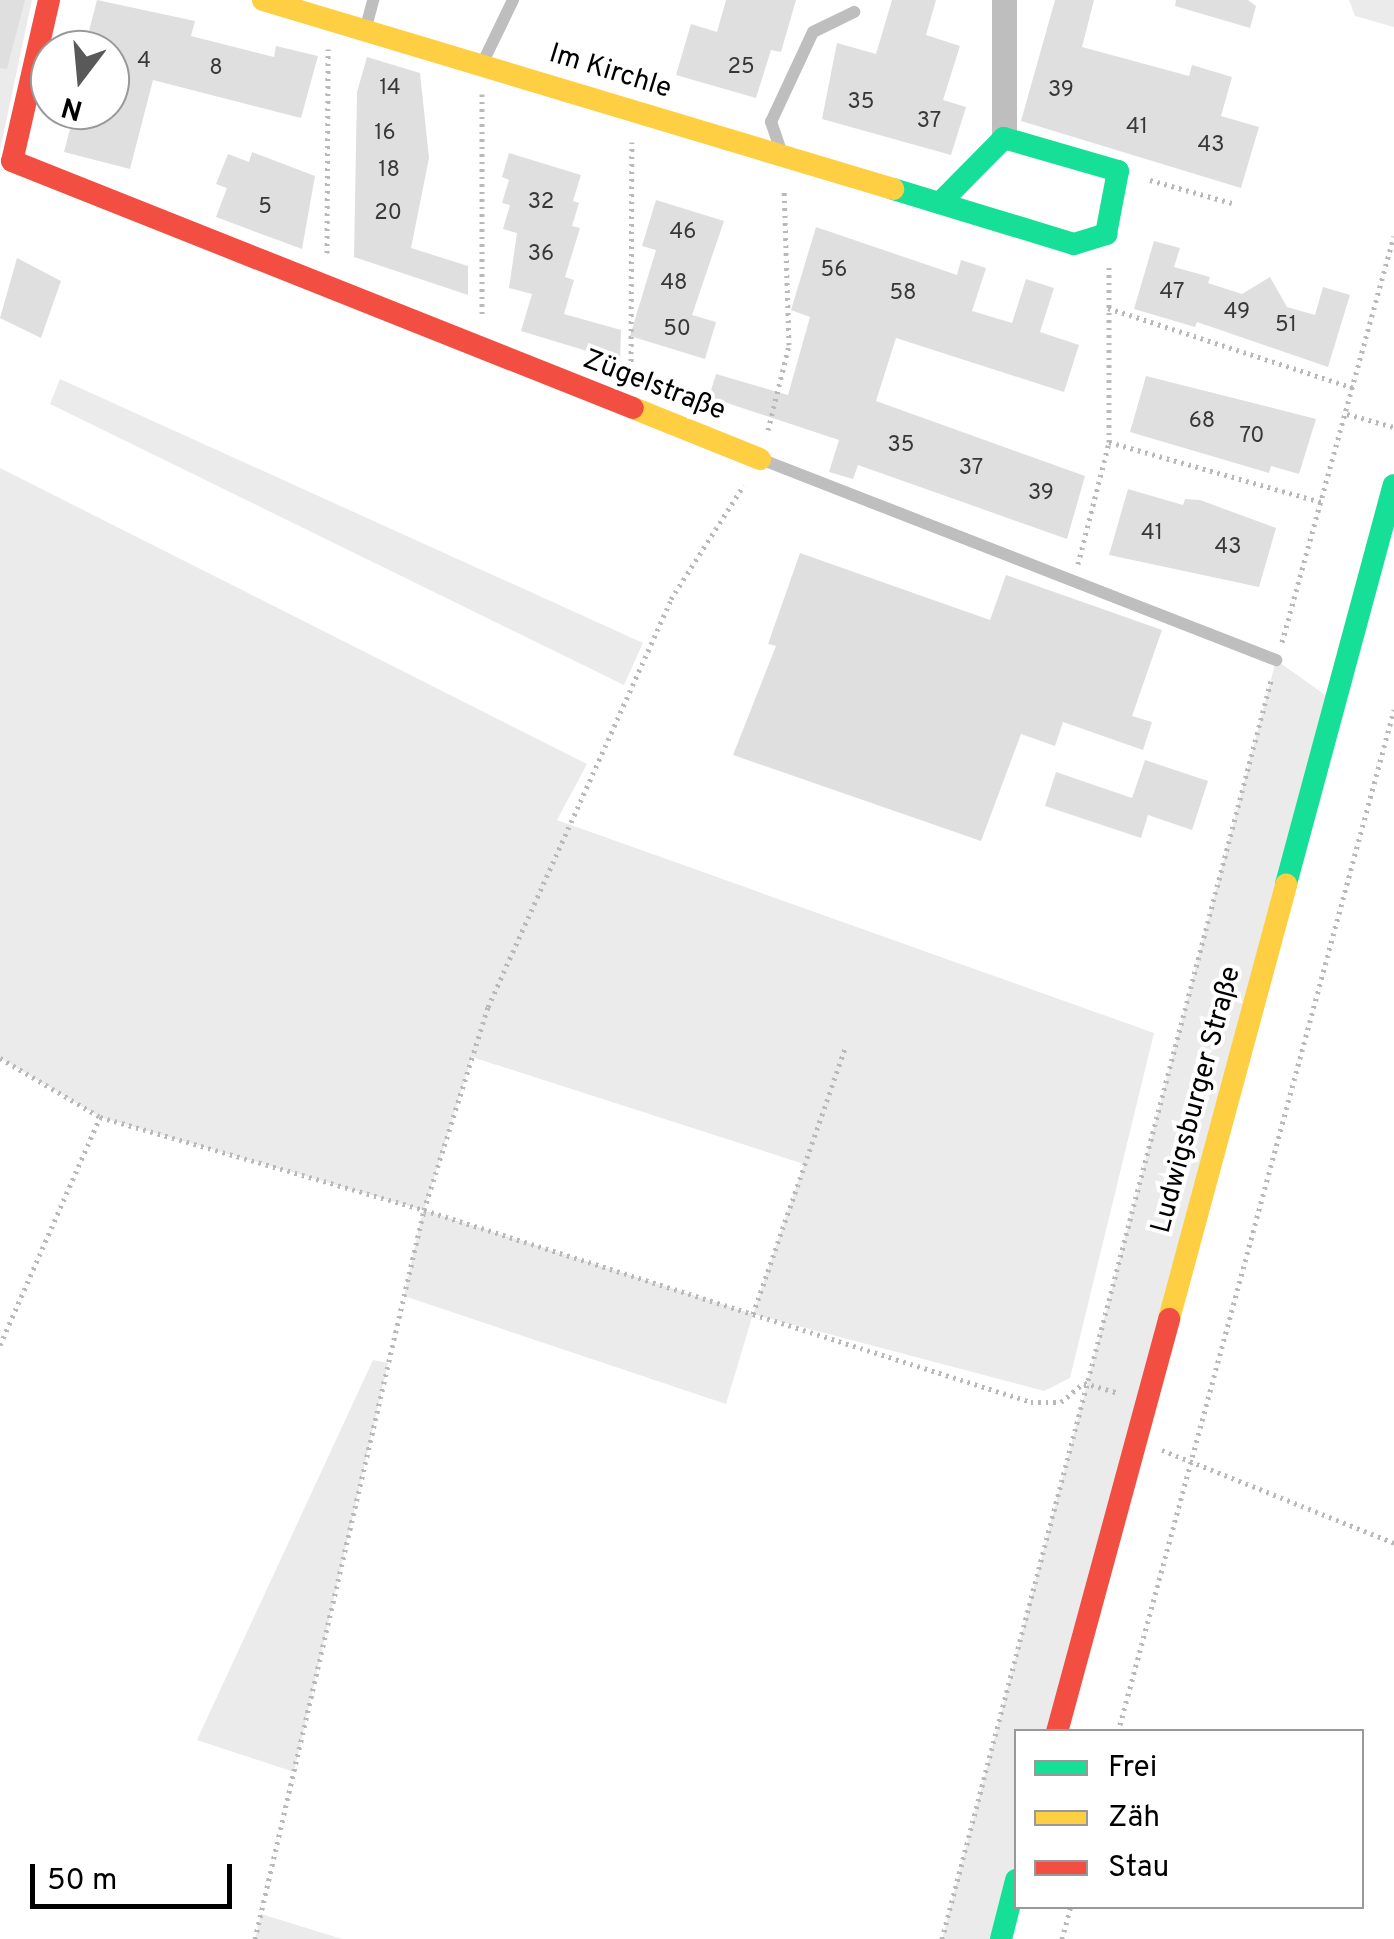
<!DOCTYPE html>
<html>
<head>
<meta charset="utf-8">
<style>
  body { margin:0 }
  #map { position:relative; width:1394px; height:1939px; overflow:hidden; background:#fff; font-family:Overpass,sans-serif }
  div>[style] { position:absolute }
  .green>* { inset:0; background:#ebebeb }
  .building>* { inset:0; background:#dfdfdf }
  .path>* { height:5px; margin-top:-2.5px; transform-origin:0; background:repeating-linear-gradient(90deg,#b9b9b9 0 2.5px,transparent 0 7.5px) }
  .lane>* { height:12px; margin:-6px; padding:0 6px; transform-origin:6px; border-radius:6px; background:#bebebe }
  .street>* { height:25px; margin:-12.5px; padding:0 12.5px; transform-origin:12.5px; border-radius:12.5px; background:#bebebe }
  .fast>* { height:22px; margin:-11px; padding:0 11px; transform-origin:11px; border-radius:11px; background:#16e098 }
  .slow>* { height:22px; margin:-11px; padding:0 11px; transform-origin:11px; border-radius:11px; background:#ffcf43 }
  .jam>* { height:22px; margin:-11px; padding:0 11px; transform-origin:11px; border-radius:11px; background:#f24e42 }
  span { translate:-50% -50%; white-space:nowrap; text-align:center; line-height:1.15; -webkit-text-stroke:8px #fff; paint-order:stroke }
  .number-label { font-size:22px; color:#383838 }
  .number-label span { -webkit-text-stroke-width:0 }
  .street-label { font-size:28px; color:#000 }
  .legend { position:absolute; left:1014px; top:1729px; width:350px; height:180px; box-sizing:border-box; background:#fff; border:2px solid #999; margin:0; padding:12px 18px; list-style:none; font-size:30px; color:#000 }
  .legend li { display:flex; align-items:center; gap:20px; height:50px }
  .legend b { width:50px; border:2px solid #999 }
  .north { position:absolute; left:30px; top:30px; width:100px; height:100px; box-sizing:border-box; background:#fff; border:2px solid #999; border-radius:50%; rotate:196deg; font-size:28px; font-weight:700; line-height:40px; text-align:center; color:#000 }
  .north::after { content:''; display:block; margin:auto; width:35px; height:45px; background:#595959; clip-path:polygon(50% 0,100% 100%,50% 72%,0 100%) }
  .scale { position:absolute; left:30px; top:1864px; width:202px; height:45px; box-sizing:border-box; border:5px solid #000; border-top:0; padding-left:12px; font-size:30px; line-height:35px; white-space:nowrap; color:#000; -webkit-text-stroke:8px #fff; paint-order:stroke }
</style>
</head>
<body>
<div id="map">
  <div class="green">
    <div style="clip-path:polygon(0 0,32px 0,0 150px)"></div>
    <div style="clip-path:polygon(1349px 0,1394px 0,1394px 27px,1355px 16px)"></div>
    <div style="clip-path:polygon(60px 379px,643px 643px,624px 685px,50px 404px)"></div>
    <div style="clip-path:polygon(evenodd,0 468px,587px 764px,557px 820px,1154px 1033px,1070px 1378px,1044px 1391px,753px 1314px,726px 1404px,404px 1296px,423px 1210px,100px 1117px,0 1058px,0 468px,472px 1057px,804px 1164px,753px 1314px,424px 1210px,472px 1057px)"></div>
    <div style="clip-path:polygon(1276px 660px,1335px 702px,1057px 1731px,1016px 1732px,1016px 1880px,1001px 1939px,942px 1939px)"></div>
    <div style="clip-path:polygon(373px 1360px,388px 1363px,294px 1772px,197px 1740px)"></div>
    <div style="clip-path:polygon(261px 1914px,342px 1939px,255px 1939px)"></div>
  </div>
  <div class="building">
    <div style="clip-path:polygon(0 0,25px 0,7px 69px,0 68px)"></div>
    <div style="clip-path:polygon(97px 0,195px 21px,191px 36px,274px 57px,276px 46px,318px 56px,301px 118px,153px 80px,130px 169px,64px 152px,75px 110px,110px 110px,110px 50px,84px 50px)"></div>
    <div style="clip-path:polygon(726px 0,796px 0,781px 52px,771px 50px,756px 98px,676px 75px,691px 24px,717px 32px)"></div>
    <div style="clip-path:polygon(892px 0,936px 0,926px 35px,960px 46px,943px 100px,966px 107px,951px 155px,822px 119px,837px 43px,876px 54px)"></div>
    <div style="clip-path:polygon(1055px 0,1094px 0,1082px 47px,1189px 76px,1192px 65px,1232px 77px,1221px 116px,1259px 127px,1241px 188px,1021px 121px)"></div>
    <div style="clip-path:polygon(1176px 0,1248px 0,1256px 6px,1250px 28px,1175px 6px)"></div>
    <div style="clip-path:polygon(367px 57px,420px 73px,429px 158px,411px 248px,468px 266px,468px 295px,354px 257px,357px 92px)"></div>
    <div style="clip-path:polygon(252px 152px,315px 176px,302px 249px,216px 217px,227px 188px,216px 184px,228px 154px,249px 162px)"></div>
    <div style="clip-path:polygon(509px 153px,581px 175px,573px 201px,579px 203px,572px 226px,580px 228px,565px 277px,574px 280px,564px 314px,621px 330px,620px 361px,521px 331px,532px 294px,509px 288px,517px 233px,503px 229px,510px 205px,502px 203px,509px 180px,502px 177px)"></div>
    <div style="clip-path:polygon(656px 200px,724px 221px,692px 315px,716px 322px,705px 359px,630px 336px,656px 250px,642px 246px)"></div>
    <div style="clip-path:polygon(816px 227px,957px 275px,961px 260px,986px 268px,972px 311px,1012px 323px,1026px 279px,1054px 288px,1040px 332px,1079px 345px,1064px 392px,896px 338px,876px 401px,1085px 476px,1067px 539px,858px 465px,853px 479px,829px 472px,839px 440px,709px 397px,716px 374px,788px 395px,810px 317px,791px 310px)"></div>
    <div style="clip-path:polygon(1154px 241px,1180px 248px,1174px 267px,1210px 277px,1208px 283px,1242px 294px,1270px 277px,1287px 307px,1315px 315px,1323px 287px,1350px 295px,1328px 367px,1197px 322px,1195px 327px,1134px 309px)"></div>
    <div style="clip-path:polygon(17px 258px,61px 281px,41px 338px,0 318px)"></div>
    <div style="clip-path:polygon(1146px 376px,1316px 419px,1299px 474px,1271px 466px,1269px 473px,1130px 432px)"></div>
    <div style="clip-path:polygon(1128px 489px,1183px 505px,1185px 499px,1200px 500px,1276px 528px,1259px 587px,1109px 555px)"></div>
    <div style="clip-path:polygon(800px 553px,990px 620px,1006px 575px,1162px 630px,1132px 716px,1152px 722px,1143px 750px,1063px 722px,1055px 746px,1021px 734px,981px 841px,733px 755px,776px 646px,768px 644px)"></div>
    <div style="clip-path:polygon(1145px 760px,1208px 781px,1192px 830px,1148px 815px,1141px 838px,1045px 806px,1056px 772px,1132px 798px)"></div>
  </div>
  <div class="path">
    <div style="left:482px;top:94px;width:224px;rotate:90deg"></div>
    <div style="left:1150px;top:180px;width:85px;rotate:15.7deg"></div>
    <div style="left:327px;top:253px;width:204px;rotate:-89.7deg"></div>
    <div style="left:1108px;top:308px;width:259px;rotate:18deg"></div>
    <div style="left:631px;top:376px;width:234px;rotate:-89.8deg"></div>
    <div style="left:1347px;top:414px;width:49px;rotate:15.5deg"></div>
    <div style="left:768px;top:430px;width:88px;rotate:-76.1deg"></div>
    <div style="left:789px;top:345px;width:157px;rotate:-91.8deg"></div>
    <div style="left:1109px;top:442px;width:223px;rotate:15.8deg"></div>
    <div style="left:1078px;top:564px;width:126px;rotate:-75.7deg"></div>
    <div style="left:1109px;top:442px;width:178px;rotate:-90deg"></div>
    <div style="left:1282px;top:642px;width:421px;rotate:-74.6deg"></div>
    <div style="left:0;top:1058px;width:116px;rotate:30.5deg"></div>
    <div style="left:100px;top:1117px;width:337px;rotate:16deg"></div>
    <div style="left:424px;top:1210px;width:637px;rotate:17.55deg"></div>
    <div style="left:1031px;top:1402px;width:30px"></div>
    <div style="left:1061px;top:1402px;width:30px;rotate:-40deg"></div>
    <div style="left:1084px;top:1383px;width:37px;rotate:16deg"></div>
    <div style="left:753px;top:1314px;width:281px;rotate:-70.9deg"></div>
    <div style="left:0;top:1345px;width:249px;rotate:-66.3deg"></div>
    <div style="left:1162px;top:1450px;width:250px;rotate:21.8deg"></div>
    <div style="left:1118px;top:1732px;width:1059px;rotate:-74.89deg"></div>
    <div style="left:255px;top:1939px;width:748px;rotate:-76.95deg"></div>
    <div style="left:424px;top:1210px;width:213px;rotate:-72.5deg"></div>
    <div style="left:488px;top:1007px;width:447px;rotate:-65.8deg"></div>
    <div style="left:671px;top:599px;width:135px;rotate:-57.4deg"></div>
    <div style="left:942px;top:1939px;width:1304px;rotate:-75.35deg"></div>
    <div style="left:1062px;top:1939px;width:34px;rotate:-75deg"></div>
  </div>
  <div class="lane">
    <div style="left:366px;top:27px;width:28px;rotate:-75deg"></div>
    <div style="left:483px;top:62px;width:69px;rotate:-64.2deg"></div>
    <div style="left:780px;top:148px;width:28px;rotate:-109deg"></div>
    <div style="left:771px;top:122px;width:99px;rotate:-65deg"></div>
    <div style="left:813px;top:32px;width:46px;rotate:-26deg"></div>
    <div style="left:763px;top:460px;width:551px;rotate:21.3deg"></div>
  </div>
  <div class="street">
    <div style="left:1004px;top:0;width:138px;rotate:90deg"></div>
  </div>
  <div class="fast">
    <div style="left:893px;top:189px;width:189px;rotate:16.9deg"></div>
    <div style="left:1074px;top:244px;width:34px;rotate:-17deg"></div>
    <div style="left:1106px;top:234px;width:64px;rotate:-79.2deg"></div>
    <div style="left:1118px;top:171px;width:119px;rotate:-163.9deg"></div>
    <div style="left:1004px;top:138px;width:91px;rotate:134.6deg"></div>
    <div style="left:1286px;top:884px;width:413px;rotate:-74.9deg"></div>
    <div style="left:1001px;top:1939px;width:61px;rotate:-75.7deg"></div>
  </div>
  <div class="slow">
    <div style="left:263px;top:0;width:658px;rotate:16.7deg"></div>
    <div style="left:633px;top:408px;width:137px;rotate:21.9deg"></div>
    <div style="left:1169px;top:1319px;width:450px;rotate:-74.9deg"></div>
  </div>
  <div class="jam">
    <div style="left:49px;top:0;width:165px;rotate:102.9deg"></div>
    <div style="left:12px;top:161px;width:668px;rotate:21.69deg"></div>
    <div style="left:1057px;top:1732px;width:428px;rotate:-74.8deg"></div>
  </div>
  <div class="number-label">
    <span style="left:144px;top:62px">4</span>
    <span style="left:741px;top:68px">25</span>
    <span style="left:216px;top:69px">8</span>
    <span style="left:390px;top:89px">14</span>
    <span style="left:1061px;top:91px">39</span>
    <span style="left:861px;top:103px">35</span>
    <span style="left:929px;top:122px">37</span>
    <span style="left:1137px;top:128px">41</span>
    <span style="left:385px;top:134px">16</span>
    <span style="left:1211px;top:146px">43</span>
    <span style="left:389px;top:171px">18</span>
    <span style="left:541px;top:203px">32</span>
    <span style="left:265px;top:208px">5</span>
    <span style="left:388px;top:214px">20</span>
    <span style="left:683px;top:233px">46</span>
    <span style="left:541px;top:255px">36</span>
    <span style="left:834px;top:271px">56</span>
    <span style="left:674px;top:284px">48</span>
    <span style="left:1172px;top:293px">47</span>
    <span style="left:903px;top:294px">58</span>
    <span style="left:1237px;top:313px">49</span>
    <span style="left:1286px;top:326px">51</span>
    <span style="left:677px;top:330px">50</span>
    <span style="left:1202px;top:422px">68</span>
    <span style="left:1252px;top:437px">70</span>
    <span style="left:901px;top:446px">35</span>
    <span style="left:971px;top:469px">37</span>
    <span style="left:1041px;top:494px">39</span>
    <span style="left:1152px;top:534px">41</span>
    <span style="left:1228px;top:548px">43</span>
  </div>
  <div class="street-label">
    <span style="left:610px;top:72px;rotate:17deg">Im Kirchle</span>
    <span style="left:654px;top:386px;rotate:21deg">Zügelstraße</span>
    <span style="left:1197px;top:1100px;rotate:-75deg">Ludwigsburger Straße</span>
  </div>
  <ul class="legend">
  <li><b style="height:12px;background:#16e098"></b>Frei</li>
  <li><b style="height:12px;background:#ffcf43"></b>Zäh</li>
  <li><b style="height:12px;background:#f24e42"></b>Stau</li>
  </ul>
  <div class="north">N</div>
  <div class="scale">50 m</div>
</div>
</body>
</html>
